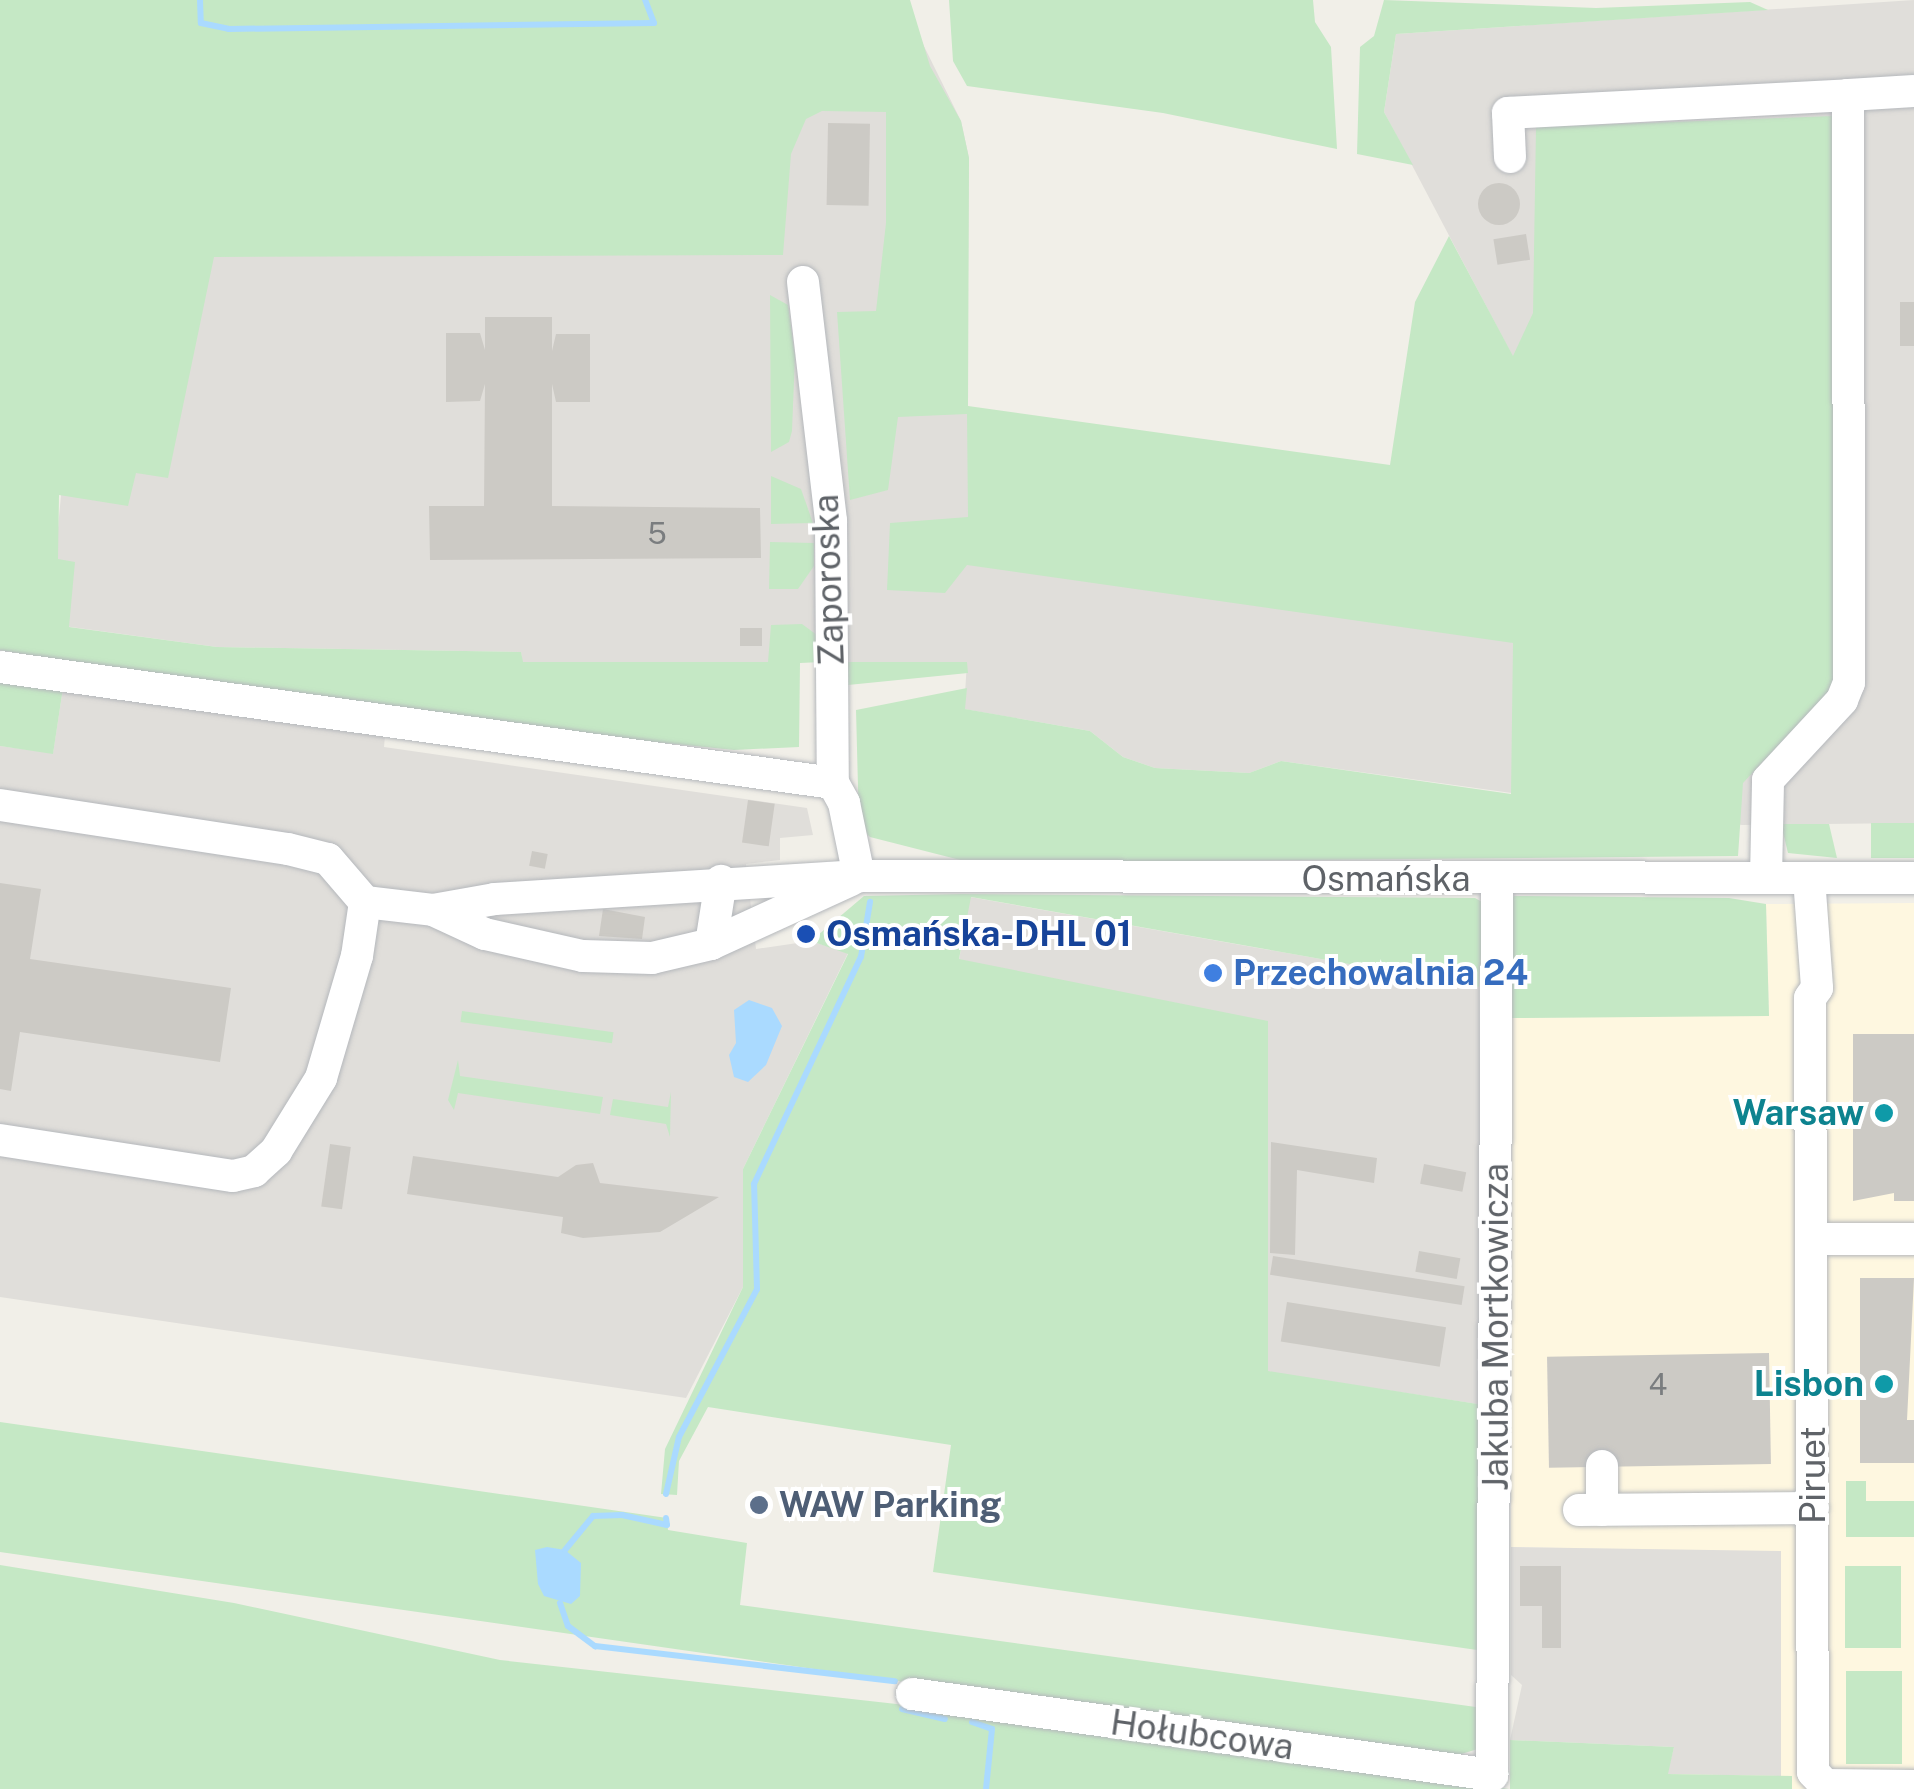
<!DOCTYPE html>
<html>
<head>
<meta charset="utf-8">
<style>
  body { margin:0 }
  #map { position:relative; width:1914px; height:1789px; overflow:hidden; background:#f1efe8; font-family:"Public Sans",sans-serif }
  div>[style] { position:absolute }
  .commercial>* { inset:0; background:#fef7e0 }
  .industrial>* { inset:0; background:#e0deda }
  .green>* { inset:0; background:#c5e8c5; transform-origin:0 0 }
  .water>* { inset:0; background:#aadaff }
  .stream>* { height:6px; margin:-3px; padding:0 3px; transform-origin:3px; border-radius:3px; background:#aadaff }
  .building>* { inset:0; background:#cccac5; transform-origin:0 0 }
  .round { border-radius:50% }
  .roads { filter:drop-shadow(0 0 2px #b5b8bc) drop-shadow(0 0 2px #b5b8bc) }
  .minor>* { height:32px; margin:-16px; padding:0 16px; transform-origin:16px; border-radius:16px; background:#fff }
  .dots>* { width:28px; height:28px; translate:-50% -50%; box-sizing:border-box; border:5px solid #fff; border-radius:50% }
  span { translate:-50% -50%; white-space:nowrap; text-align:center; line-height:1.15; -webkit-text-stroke:8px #fff; paint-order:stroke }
  .number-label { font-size:30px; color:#7a7d7f }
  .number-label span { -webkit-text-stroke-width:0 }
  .street-label { font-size:35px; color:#5f6368 }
  .transit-label { font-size:35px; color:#164399; font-weight:700 }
  .left { translate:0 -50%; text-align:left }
  .shop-label { font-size:35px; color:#366cbe; font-weight:700 }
  .culture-label { font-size:35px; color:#0d838f; font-weight:700 }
  .right { translate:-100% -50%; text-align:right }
  .service-label { font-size:35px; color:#4e5e75; font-weight:700 }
</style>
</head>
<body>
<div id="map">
  <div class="commercial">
    <div style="clip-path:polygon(1914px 903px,1914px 1789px,1510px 1789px,1510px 1740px,1668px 1774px,1781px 1775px,1781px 1552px,1511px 1547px,1512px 1018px,1769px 1015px,1766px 904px)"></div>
  </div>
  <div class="industrial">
    <div style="clip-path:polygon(1914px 0,1914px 823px,1742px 825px,1281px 761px,1249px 773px,1155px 768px,1123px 757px,1090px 731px,964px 709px,967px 662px,522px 662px,521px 652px,217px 647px,49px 624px,82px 271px,915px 28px,961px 121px,969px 158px,967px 406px,1513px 643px,1513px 357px,1384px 112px,1396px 34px)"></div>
    <div style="clip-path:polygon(63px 688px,385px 736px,384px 747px,807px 808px,813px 835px,780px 838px,780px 860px,746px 864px,756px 949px,811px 941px,848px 953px,743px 1169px,743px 1287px,686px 1398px,0 1297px,0 746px,53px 753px)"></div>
    <div style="clip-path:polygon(970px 897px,1479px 987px,1484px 1405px,1268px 1372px,959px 960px)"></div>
    <div style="clip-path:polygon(1511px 1547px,1781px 1551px,1781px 1776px,1667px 1774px,1674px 1747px,1510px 1740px,1522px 1685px,1511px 1675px)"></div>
  </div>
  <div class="green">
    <div style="clip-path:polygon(0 0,910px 0,930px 66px,961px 121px,969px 158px,968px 406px,1390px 465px,1415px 302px,1449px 236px,1513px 356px,1533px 313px,1536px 127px,1833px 116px,1833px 687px,1743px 783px,1738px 856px,972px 863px,870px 837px,859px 826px,856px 710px,967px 688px,965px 709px,1090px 731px,1123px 757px,1155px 768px,1249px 773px,1281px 761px,1511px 794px,1513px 643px,967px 565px,945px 593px,887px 590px,890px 523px,968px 517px,967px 414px,898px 417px,888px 490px,850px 500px,837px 312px,876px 311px,886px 223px,886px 112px,822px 111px,806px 119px,791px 154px,783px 255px,214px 257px,168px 478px,136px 473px,128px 506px,59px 495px,58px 559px,75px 562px,69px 627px,217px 647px,521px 652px,523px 662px,768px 662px,771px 625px,802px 624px,821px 638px,822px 662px,800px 663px,799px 747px,734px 750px,372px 713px,0 650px)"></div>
    <div style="clip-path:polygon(949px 0,1313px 0,1315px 22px,1331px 47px,1337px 149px,1163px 113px,967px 86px,953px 61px)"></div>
    <div style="clip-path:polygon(1384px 0,1596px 8px,1750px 2px,1768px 10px,1396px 34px,1384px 112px,1413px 165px,1357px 154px,1360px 47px,1374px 36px)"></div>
    <div style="clip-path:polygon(770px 295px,788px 305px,795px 356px,792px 431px,789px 442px,771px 452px)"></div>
    <div style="clip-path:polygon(771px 476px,801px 489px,813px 523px,771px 524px)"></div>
    <div style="clip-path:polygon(770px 542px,814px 543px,814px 566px,798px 589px,769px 589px)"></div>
    <div style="clip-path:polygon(838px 662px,967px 662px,968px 673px,838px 686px)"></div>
    <div style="clip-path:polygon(0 678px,63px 688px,53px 754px,0 746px)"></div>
    <div style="left:1871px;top:823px;width:43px;height:35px"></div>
    <div style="clip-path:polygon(1781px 824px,1829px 824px,1837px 858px,1788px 853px)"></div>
    <div style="clip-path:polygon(962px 894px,1475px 898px,1484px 903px,1479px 987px,971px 897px,959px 959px,1268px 1021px,1268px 1371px,1484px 1405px,1484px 1651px,933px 1572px,951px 1445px,708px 1407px,679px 1461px,677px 1495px,661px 1494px,665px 1449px,743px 1287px,743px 1169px,848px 954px,811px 941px,864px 896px)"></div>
    <div style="clip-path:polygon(1514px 896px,1729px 898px,1766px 904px,1769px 1016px,1512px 1018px,1509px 900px)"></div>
    <div style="left:462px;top:1011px;width:153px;height:11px;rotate:8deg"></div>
    <div style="clip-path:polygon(458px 1060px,460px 1076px,603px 1097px,600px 1114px,458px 1093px,454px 1110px,448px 1100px)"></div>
    <div style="clip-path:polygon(671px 1092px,670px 1137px,666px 1124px,610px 1115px,613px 1099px,668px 1107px)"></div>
    <div style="clip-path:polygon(0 1422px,667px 1518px,668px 1530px,747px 1543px,740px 1605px,1483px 1708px,1481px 1748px,1458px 1755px,925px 1685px,0 1552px)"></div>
    <div style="clip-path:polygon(1846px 1481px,1866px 1481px,1866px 1501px,1914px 1501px,1914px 1537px,1846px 1537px)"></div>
    <div style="clip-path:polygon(0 1565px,234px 1603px,500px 1660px,1004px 1716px,1509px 1789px,0 1789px)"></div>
    <div style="left:1845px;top:1566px;width:56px;height:82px"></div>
    <div style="left:1846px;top:1671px;width:56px;height:93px"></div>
    <div style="clip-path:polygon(1510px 1740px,1674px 1747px,1668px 1774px,1792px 1776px,1792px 1789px,1510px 1789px)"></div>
  </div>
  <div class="water">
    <div style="clip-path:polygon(749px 1000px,772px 1008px,782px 1026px,766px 1065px,748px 1082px,734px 1077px,729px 1055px,736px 1043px,734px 1010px)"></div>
    <div style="clip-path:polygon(547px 1547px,565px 1550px,581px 1563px,580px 1596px,571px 1604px,544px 1596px,538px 1584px,535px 1550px)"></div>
  </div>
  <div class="stream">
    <div style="left:200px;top:0;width:23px;rotate:88deg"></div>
    <div style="left:201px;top:23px;width:29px;rotate:12deg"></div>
    <div style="left:229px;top:29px;width:425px;rotate:-0.8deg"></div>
    <div style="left:654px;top:23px;width:25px;rotate:-111deg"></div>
    <div style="left:666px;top:1494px;width:58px;rotate:-77.2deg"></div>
    <div style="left:679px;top:1437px;width:167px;rotate:-62.2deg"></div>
    <div style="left:757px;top:1289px;width:105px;rotate:-91.6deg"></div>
    <div style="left:754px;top:1184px;width:251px;rotate:-64.8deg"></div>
    <div style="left:861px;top:957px;width:56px;rotate:-80.7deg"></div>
    <div style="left:565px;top:1550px;width:44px;rotate:-50.5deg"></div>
    <div style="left:593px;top:1516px;width:29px;rotate:-2deg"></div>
    <div style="left:622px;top:1515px;width:46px;rotate:12.5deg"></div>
    <div style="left:667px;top:1525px;width:7px;rotate:-98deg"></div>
    <div style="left:560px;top:1603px;width:24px;rotate:71deg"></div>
    <div style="left:568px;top:1626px;width:34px;rotate:37deg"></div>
    <div style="left:595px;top:1646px;width:302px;rotate:6.7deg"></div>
    <div style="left:902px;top:1709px;width:44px;rotate:13.1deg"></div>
    <div style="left:972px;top:1722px;width:21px;rotate:19deg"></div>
    <div style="left:992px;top:1729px;width:60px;rotate:95.7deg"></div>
  </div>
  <div class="building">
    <div style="left:828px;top:123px;width:42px;height:82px;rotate:1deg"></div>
    <div class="round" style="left:1478px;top:183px;width:42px;height:42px"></div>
    <div style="left:1526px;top:234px;width:26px;height:33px;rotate:81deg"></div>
    <div style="left:1900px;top:302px;width:14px;height:44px"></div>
    <div style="clip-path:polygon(485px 317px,552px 317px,552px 351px,556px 334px,590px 334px,590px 402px,556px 402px,552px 384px,552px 506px,760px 508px,761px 558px,430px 560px,429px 506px,484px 506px,485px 384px,480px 401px,446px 402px,446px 333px,480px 333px,485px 350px)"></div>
    <div style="left:740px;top:628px;width:22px;height:18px"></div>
    <div style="left:748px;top:800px;width:27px;height:43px;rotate:8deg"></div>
    <div style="left:532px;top:851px;width:16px;height:15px;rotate:11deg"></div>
    <div style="clip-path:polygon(0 883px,41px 889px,30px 959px,231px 988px,220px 1062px,20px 1032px,11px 1091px,0 1089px)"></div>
    <div style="clip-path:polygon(603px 909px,645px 917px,642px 939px,599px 936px)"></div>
    <div style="clip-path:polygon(1853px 1034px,1914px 1034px,1914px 1201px,1894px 1201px,1894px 1193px,1853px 1201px)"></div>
    <div style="clip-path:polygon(1271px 1142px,1377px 1158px,1374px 1183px,1297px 1170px,1295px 1255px,1270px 1253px)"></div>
    <div style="left:330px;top:1144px;width:21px;height:63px;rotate:8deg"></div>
    <div style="clip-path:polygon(413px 1156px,558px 1177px,576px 1165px,593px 1163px,600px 1183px,719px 1197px,660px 1232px,583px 1238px,561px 1233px,563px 1217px,407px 1194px)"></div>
    <div style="left:1424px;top:1164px;width:43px;height:20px;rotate:11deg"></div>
    <div style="left:1419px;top:1251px;width:42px;height:21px;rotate:10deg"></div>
    <div style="left:1273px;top:1256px;width:194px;height:19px;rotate:9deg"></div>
    <div style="clip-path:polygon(1860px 1278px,1914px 1278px,1907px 1420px,1914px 1420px,1914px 1463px,1860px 1463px)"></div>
    <div style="left:1287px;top:1302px;width:161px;height:40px;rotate:9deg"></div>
    <div style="left:1769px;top:1353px;width:111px;height:222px;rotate:89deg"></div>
    <div style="clip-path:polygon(1520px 1566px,1561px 1566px,1561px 1648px,1542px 1648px,1542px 1606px,1520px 1606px)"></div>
  </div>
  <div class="roads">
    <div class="minor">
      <div style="left:1510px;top:157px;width:44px;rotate:-92.6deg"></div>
      <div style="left:1508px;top:113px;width:340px;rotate:-3deg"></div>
      <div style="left:803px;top:282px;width:241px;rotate:83.3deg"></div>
      <div style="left:831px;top:521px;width:262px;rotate:89.6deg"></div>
      <div style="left:833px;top:783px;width:23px;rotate:61deg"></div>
      <div style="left:844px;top:803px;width:75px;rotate:78.4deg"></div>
      <div style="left:0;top:667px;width:841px;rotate:7.93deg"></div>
      <div style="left:0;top:805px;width:291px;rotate:8.7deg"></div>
      <div style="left:288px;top:849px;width:41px;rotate:14deg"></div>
      <div style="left:328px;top:859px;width:57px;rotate:49.3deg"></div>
      <div style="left:365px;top:902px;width:68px;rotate:6.7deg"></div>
      <div style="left:433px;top:910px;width:63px;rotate:-10.1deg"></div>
      <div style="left:495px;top:899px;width:365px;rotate:-3.6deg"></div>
      <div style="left:859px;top:876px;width:1055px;rotate:0.11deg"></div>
      <div style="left:1766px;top:878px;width:98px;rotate:-88.8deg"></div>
      <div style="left:1768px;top:780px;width:109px;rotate:-47.2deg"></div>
      <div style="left:1842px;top:700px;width:18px;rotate:-68deg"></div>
      <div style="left:1849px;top:683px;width:588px;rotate:-90.1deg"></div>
      <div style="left:1848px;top:95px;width:66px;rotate:-3.5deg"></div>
      <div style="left:1809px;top:878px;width:110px;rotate:85.8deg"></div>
      <div style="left:1817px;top:988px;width:12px;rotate:125deg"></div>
      <div style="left:1810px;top:998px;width:774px;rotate:89.78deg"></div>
      <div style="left:1813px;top:1772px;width:18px;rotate:47deg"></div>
      <div style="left:1825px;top:1785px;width:89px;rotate:0.6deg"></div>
      <div style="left:433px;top:910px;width:57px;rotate:24.8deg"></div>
      <div style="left:485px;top:934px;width:100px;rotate:12.7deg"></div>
      <div style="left:583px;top:956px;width:69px;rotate:1.7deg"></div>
      <div style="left:652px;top:958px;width:61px;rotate:-13.3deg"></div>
      <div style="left:711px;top:944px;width:154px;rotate:-24.6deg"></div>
      <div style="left:711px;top:944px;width:64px;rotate:-81deg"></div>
      <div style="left:0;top:1140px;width:236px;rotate:8.8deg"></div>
      <div style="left:233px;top:1176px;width:22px;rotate:-13deg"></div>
      <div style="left:254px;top:1171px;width:30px;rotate:-42deg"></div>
      <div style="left:276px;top:1151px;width:86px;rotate:-58.3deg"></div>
      <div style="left:321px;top:1078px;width:127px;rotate:-73.6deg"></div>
      <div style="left:357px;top:956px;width:55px;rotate:-81.6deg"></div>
      <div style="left:1812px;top:1239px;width:102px"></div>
      <div style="left:1579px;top:1510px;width:234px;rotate:-0.5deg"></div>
      <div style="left:1602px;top:1510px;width:44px;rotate:-90deg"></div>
      <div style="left:912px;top:1694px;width:586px;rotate:7.95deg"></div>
      <div style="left:1492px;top:1775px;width:896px;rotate:-89.68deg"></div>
    </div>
  </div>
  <div class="dots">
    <div style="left:806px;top:934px;background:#1a4fb4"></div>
    <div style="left:1213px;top:973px;background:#3f7fe0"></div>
    <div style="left:1884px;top:1113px;background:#0f9aa8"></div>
    <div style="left:1884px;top:1384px;background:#0f9aa8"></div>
    <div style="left:759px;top:1505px;background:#5c6f8a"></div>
  </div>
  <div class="number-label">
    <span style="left:657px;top:533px">5</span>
    <span style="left:1658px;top:1384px">4</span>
  </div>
  <div class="street-label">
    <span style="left:829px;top:580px;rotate:-92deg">Zaporoska</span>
    <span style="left:1386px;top:879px">Osmańska</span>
    <span style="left:1496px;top:1327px;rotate:-90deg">Jakuba Mortkowicza</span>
    <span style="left:1813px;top:1475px;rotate:-90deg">Piruet</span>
    <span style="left:1202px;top:1735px;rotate:8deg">Hołubcowa</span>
  </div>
  <div class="transit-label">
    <span class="left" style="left:826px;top:934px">Osmańska-DHL 01</span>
  </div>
  <div class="shop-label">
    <span class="left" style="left:1233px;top:973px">Przechowalnia 24</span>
  </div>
  <div class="culture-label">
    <span class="right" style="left:1864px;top:1113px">Warsaw</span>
    <span class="right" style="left:1864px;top:1384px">Lisbon</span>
  </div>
  <div class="service-label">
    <span class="left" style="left:779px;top:1505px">WAW Parking</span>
  </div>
</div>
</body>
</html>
